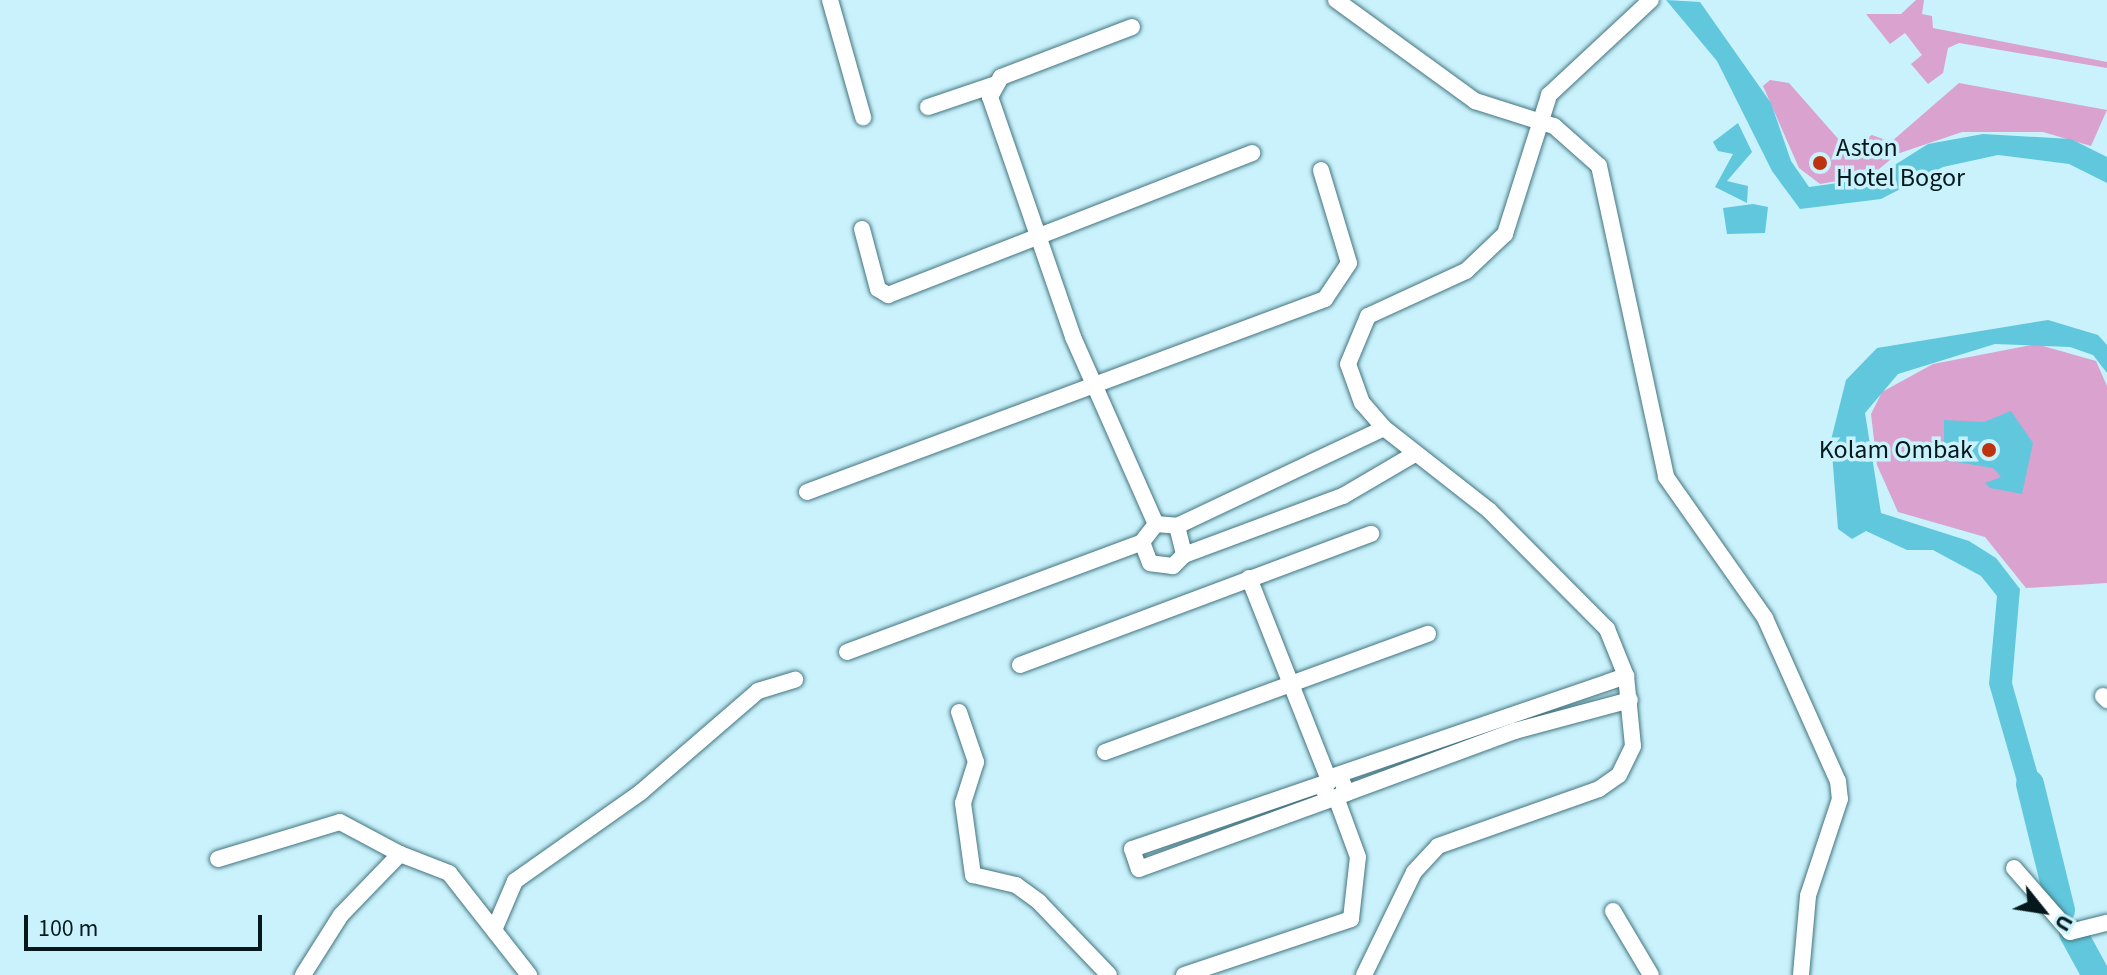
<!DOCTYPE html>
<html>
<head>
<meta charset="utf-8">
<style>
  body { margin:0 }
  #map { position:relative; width:2107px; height:975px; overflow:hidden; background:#c9f2fc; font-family:"Source Sans 3",sans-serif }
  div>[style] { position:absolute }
  .green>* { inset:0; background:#daa2ce }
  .water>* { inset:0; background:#61c7dd }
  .river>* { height:28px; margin:-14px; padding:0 14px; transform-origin:14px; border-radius:14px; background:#61c7dd }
  .roads { filter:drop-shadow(0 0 2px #43747f) drop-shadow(0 0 2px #43747f) }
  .minor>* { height:16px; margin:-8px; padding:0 8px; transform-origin:8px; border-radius:8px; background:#fff }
  .dots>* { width:22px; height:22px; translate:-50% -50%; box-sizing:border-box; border:4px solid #c9f2fc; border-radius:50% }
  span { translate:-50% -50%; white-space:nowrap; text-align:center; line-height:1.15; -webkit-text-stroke:7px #c9f2fc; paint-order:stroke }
  .poi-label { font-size:26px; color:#05191d }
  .left { translate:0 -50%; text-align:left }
  .right { translate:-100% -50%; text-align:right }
  .north { position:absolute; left:2003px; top:871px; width:80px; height:80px; -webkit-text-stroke:6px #c9f2fc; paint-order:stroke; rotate:120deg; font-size:22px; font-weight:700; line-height:32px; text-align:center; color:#05191d }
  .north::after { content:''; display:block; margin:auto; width:28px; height:36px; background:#05191d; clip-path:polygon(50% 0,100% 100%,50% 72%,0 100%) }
  .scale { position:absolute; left:24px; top:915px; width:238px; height:36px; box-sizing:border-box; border:4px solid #05191d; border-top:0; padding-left:10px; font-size:24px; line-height:28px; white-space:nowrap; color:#05191d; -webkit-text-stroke:6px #c9f2fc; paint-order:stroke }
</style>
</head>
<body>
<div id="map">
  <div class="green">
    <div style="clip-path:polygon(1916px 0,1924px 0,1922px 14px,1932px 16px,1933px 28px,2107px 62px,2107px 68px,1959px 43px,1948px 48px,1943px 73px,1928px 84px,1911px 64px,1922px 55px,1905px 33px,1890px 44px,1866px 14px,1901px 14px)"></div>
    <div style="clip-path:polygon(1770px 80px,1789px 83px,1848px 150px,1872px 135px,1891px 142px,1959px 83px,2107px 110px,2091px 146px,2043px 132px,1962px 132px,1897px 154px,1872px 175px,1820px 184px,1799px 168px,1763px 86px)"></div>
    <div style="clip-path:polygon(2036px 344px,2096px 361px,2107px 386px,2107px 583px,2026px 588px,1985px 537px,1898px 512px,1877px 465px,1871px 414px,1882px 392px,1933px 364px)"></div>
  </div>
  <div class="water">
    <div style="clip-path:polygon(1666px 0,1700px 2px,1771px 103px,1791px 161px,1809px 187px,1874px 178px,1928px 144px,1983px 134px,2071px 139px,2107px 157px,2107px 183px,2069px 164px,1998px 155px,1943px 167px,1881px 199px,1800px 209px,1772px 171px,1717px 61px)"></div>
    <div style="clip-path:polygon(1738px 123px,1752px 152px,1727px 181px,1748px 186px,1747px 203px,1715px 187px,1733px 154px,1718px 151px,1713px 142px)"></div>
    <div style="clip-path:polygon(1753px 204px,1768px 207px,1765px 233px,1727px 234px,1723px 208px)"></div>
    <div style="clip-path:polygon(2048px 320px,2098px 335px,2107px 345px,2107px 373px,2093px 355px,2070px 347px,1995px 344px,1898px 374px,1865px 413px,1881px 513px,1969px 541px,1996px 558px,2020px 589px,2012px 683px,2050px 817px,2029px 823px,1989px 684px,1997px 596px,1981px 576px,1933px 550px,1907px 550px,1866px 531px,1852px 539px,1838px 529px,1831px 440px,1846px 380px,1877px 348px)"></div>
    <div style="clip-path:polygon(2011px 411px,2033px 443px,2022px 494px,1990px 488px,1985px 483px,2001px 477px,1993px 468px,1944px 460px,1944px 420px,1984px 422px)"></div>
  </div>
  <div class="river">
    <div style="left:2030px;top:784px;width:130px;rotate:76.2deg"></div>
    <div style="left:2073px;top:933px;width:48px;rotate:61.3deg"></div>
  </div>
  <div class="roads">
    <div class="minor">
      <div style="left:830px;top:0;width:122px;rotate:74.2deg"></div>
      <div style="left:1336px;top:0;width:172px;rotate:36deg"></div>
      <div style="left:1475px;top:101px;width:83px;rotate:17.6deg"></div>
      <div style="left:1554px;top:126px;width:60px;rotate:41.6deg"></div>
      <div style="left:1599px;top:166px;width:318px;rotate:77.8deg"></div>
      <div style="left:1666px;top:477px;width:172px;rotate:54.9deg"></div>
      <div style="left:1765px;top:618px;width:179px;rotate:65.9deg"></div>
      <div style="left:1838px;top:781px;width:18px;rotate:84deg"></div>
      <div style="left:1840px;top:799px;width:102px;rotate:108.3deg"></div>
      <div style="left:1808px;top:896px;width:79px;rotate:95.1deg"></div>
      <div style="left:1132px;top:27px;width:140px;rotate:159.1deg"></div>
      <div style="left:1001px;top:77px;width:23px;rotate:119deg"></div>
      <div style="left:990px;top:97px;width:254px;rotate:70.9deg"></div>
      <div style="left:1073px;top:337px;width:205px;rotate:66.1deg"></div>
      <div style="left:928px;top:107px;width:69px;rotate:-18.7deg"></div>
      <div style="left:862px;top:229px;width:62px;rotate:75.1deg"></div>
      <div style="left:878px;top:289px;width:12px;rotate:31deg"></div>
      <div style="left:888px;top:295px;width:391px;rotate:-21.3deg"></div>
      <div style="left:807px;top:492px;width:553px;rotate:-20.43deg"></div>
      <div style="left:1325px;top:299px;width:43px;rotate:-56.3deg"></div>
      <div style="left:1349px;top:263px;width:97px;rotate:-106.8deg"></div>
      <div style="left:1177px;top:526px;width:30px;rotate:76deg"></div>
      <div style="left:1184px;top:555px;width:16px;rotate:135deg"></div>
      <div style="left:1173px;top:566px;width:23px;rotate:-173deg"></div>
      <div style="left:1150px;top:563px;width:22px;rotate:-111deg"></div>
      <div style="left:1142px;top:542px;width:23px;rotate:-52deg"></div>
      <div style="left:1156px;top:524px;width:21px;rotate:5deg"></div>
      <div style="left:1177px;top:526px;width:229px;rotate:-25.3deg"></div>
      <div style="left:1184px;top:555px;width:170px;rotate:-20.4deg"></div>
      <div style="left:1343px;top:496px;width:81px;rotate:-30.4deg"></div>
      <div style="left:1249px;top:578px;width:215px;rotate:68.4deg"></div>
      <div style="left:847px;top:652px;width:315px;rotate:-20.4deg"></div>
      <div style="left:1020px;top:665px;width:375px;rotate:-20.5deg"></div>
      <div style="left:2103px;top:696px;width:6px;rotate:45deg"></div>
      <div style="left:959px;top:712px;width:53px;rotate:71.2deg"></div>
      <div style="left:976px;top:762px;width:43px;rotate:107.6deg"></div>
      <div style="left:963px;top:803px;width:73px;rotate:82.1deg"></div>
      <div style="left:973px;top:875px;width:44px;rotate:13.1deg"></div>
      <div style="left:1016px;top:885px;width:29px;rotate:36deg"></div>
      <div style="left:1039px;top:902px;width:101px;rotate:46.2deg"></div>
      <div style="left:1105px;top:752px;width:344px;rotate:-20.1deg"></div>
      <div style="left:1340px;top:777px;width:17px;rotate:66deg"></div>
      <div style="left:1347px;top:793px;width:17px;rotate:159deg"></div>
      <div style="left:1331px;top:799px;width:13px;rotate:-129deg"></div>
      <div style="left:1323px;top:789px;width:17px;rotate:-50deg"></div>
      <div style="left:1334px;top:776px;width:309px;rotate:-18.9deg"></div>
      <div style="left:1325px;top:783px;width:204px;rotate:161.1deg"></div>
      <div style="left:1132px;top:849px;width:21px;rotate:71deg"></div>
      <div style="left:1139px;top:869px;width:204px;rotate:-20deg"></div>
      <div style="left:1347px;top:793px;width:179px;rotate:-20.3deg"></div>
      <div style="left:1515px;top:731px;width:119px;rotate:-15.1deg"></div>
      <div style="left:218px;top:859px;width:127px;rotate:-16.9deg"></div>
      <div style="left:340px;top:822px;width:68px;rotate:28.1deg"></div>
      <div style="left:2014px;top:868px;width:85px;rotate:48.8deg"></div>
      <div style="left:2070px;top:932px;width:38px;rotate:-14deg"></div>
      <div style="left:1613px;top:911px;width:74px;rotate:59.3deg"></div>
      <div style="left:494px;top:930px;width:53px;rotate:-66.8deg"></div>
      <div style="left:515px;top:881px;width:154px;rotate:-35.2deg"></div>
      <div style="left:641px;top:792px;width:155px;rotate:-40.8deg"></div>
      <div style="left:758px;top:691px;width:39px;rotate:-17deg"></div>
      <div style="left:303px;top:975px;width:71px;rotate:-57.7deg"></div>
      <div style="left:341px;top:915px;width:85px;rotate:-46deg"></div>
      <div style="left:400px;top:854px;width:53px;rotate:21.2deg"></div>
      <div style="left:449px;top:873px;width:130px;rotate:51.9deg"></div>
      <div style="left:1184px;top:975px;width:176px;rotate:-18.5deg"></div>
      <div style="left:1351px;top:919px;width:62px;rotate:-83.6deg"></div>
      <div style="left:1358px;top:857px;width:61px;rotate:-110.2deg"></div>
      <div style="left:1364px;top:975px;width:114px;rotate:-64.1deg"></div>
      <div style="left:1414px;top:872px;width:35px;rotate:-47deg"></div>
      <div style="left:1438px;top:846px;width:171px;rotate:-19.5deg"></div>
      <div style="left:1599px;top:789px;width:24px;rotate:-35deg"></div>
      <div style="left:1619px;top:775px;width:32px;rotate:-64deg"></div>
      <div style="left:1633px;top:746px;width:70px;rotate:-95.7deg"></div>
      <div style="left:1626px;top:676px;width:51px;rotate:-112deg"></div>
      <div style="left:1607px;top:629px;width:166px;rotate:-134.8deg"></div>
      <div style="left:1490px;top:511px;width:135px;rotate:-141.9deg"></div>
      <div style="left:1384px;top:428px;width:33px;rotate:-131deg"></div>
      <div style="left:1362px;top:403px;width:41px;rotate:-109.7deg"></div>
      <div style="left:1348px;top:364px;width:52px;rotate:-67.4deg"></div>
      <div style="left:1368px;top:316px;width:108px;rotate:-24.7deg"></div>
      <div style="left:1466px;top:271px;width:54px;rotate:-43.5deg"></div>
      <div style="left:1505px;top:234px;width:146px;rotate:-72.4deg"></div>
      <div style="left:1549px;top:95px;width:139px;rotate:-43deg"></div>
    </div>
  </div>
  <div class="dots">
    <div style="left:1820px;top:163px;background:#bd3310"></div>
    <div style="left:1989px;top:450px;background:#bd3310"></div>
  </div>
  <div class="poi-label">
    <span class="left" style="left:1836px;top:163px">Aston<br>Hotel Bogor</span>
    <span class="right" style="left:1973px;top:450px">Kolam Ombak</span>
  </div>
  <div class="north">U</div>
  <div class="scale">100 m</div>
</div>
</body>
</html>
